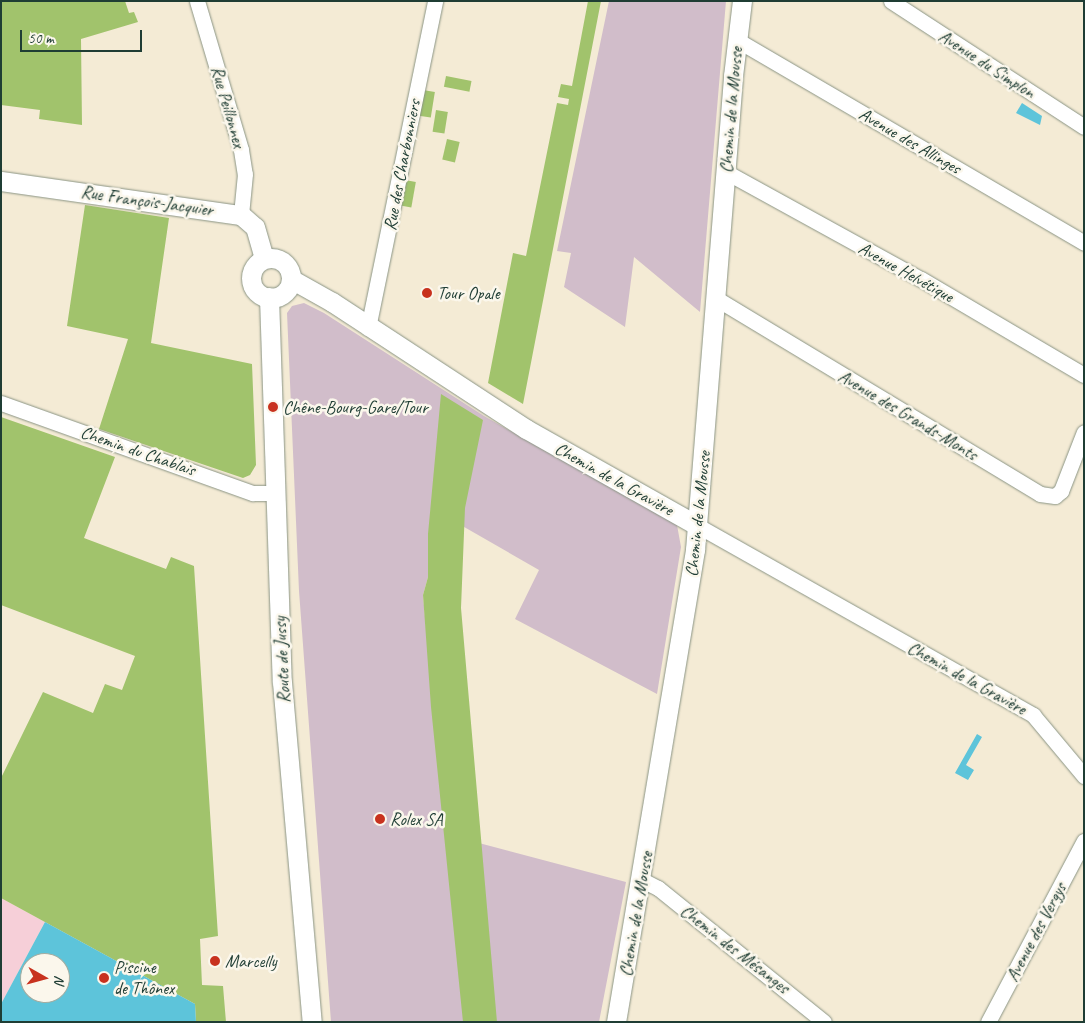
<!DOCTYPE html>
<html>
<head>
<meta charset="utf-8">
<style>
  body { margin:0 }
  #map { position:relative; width:1085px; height:1023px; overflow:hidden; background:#f4ebd5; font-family:Caveat,sans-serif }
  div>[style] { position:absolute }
  .built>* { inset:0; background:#f6cfd8 }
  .industrial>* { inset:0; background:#d1bdca }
  .green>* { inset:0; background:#a1c36c; transform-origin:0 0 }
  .water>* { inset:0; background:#5dc4da }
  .roads { filter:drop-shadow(0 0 1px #8a9484) drop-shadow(0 0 1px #8a9484) }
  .minor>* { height:15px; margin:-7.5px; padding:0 7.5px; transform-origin:7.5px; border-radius:7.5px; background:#fff }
  .tertiary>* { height:19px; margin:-9.5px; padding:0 9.5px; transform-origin:9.5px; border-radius:9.5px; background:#fff }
  .tertiary>.ring { margin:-9.5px; padding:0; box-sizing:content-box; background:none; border:19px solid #fff; border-radius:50% }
  .dots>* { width:14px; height:14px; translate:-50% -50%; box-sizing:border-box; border:2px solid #fbf7ec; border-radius:50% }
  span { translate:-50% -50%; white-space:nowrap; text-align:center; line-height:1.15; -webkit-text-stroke:5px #fbf7ec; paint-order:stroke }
  .street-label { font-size:18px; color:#1f3d34 }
  .poi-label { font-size:18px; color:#1f3d34 }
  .left { translate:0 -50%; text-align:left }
  .frame { position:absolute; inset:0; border:2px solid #1f3d34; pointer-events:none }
  .north { position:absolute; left:20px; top:953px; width:50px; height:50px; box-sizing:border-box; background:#fbf7ec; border:1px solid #a3ada2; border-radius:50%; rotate:97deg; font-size:14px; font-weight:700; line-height:20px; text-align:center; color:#1f3d34 }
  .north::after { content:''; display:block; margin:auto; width:18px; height:22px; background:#c8321e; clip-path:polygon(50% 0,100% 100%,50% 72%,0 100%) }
  .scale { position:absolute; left:20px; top:30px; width:122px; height:22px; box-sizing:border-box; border:2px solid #1f3d34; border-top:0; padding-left:6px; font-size:15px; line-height:18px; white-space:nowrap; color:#1f3d34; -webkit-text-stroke:4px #fbf7ec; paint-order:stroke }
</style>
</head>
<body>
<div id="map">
  <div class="built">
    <div style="clip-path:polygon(1px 898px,45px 922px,1px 1004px)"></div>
  </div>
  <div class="industrial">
    <div style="clip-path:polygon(609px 1px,726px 1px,700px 312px,634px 257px,625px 327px,564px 287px,571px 253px,557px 251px)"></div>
    <div style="clip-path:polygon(304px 303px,324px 313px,484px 416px,677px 525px,681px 547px,657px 694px,515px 619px,539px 570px,431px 508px,428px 577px,423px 595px,445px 834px,626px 882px,599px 1022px,331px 1022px,299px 591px,287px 313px,292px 306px)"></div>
  </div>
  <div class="green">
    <div style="clip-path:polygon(1px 1px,125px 1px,129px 13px,134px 12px,138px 22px,81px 39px,82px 125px,39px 119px,40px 110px,1px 105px)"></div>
    <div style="clip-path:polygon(588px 1px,601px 1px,523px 404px,488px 383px,513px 253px,526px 256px,557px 103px,568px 105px,569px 99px,558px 97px,561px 84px,572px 86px)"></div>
    <div style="left:446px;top:76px;width:26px;height:11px;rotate:11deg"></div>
    <div style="left:423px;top:90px;width:12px;height:26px;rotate:9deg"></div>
    <div style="left:436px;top:110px;width:12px;height:22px;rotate:9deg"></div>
    <div style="left:447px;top:139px;width:13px;height:21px;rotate:13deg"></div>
    <div style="left:405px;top:180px;width:11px;height:26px;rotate:10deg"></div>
    <div style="clip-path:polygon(85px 205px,169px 218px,151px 343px,252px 364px,256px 465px,250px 475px,243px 478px,99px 429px,128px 339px,67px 326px)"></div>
    <div style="clip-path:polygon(441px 394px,483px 420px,465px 508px,461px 608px,497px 1022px,463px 1022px,431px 707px,423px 595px,428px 577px,428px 534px)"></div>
    <div style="clip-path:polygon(1px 417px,115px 457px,84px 538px,166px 569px,171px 557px,194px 566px,218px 936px,200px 939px,202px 985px,223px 986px,226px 1022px,196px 1022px,195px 1004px,1px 898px,1px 778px,43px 692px,93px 713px,105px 684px,122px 690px,135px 656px,1px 605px)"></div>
  </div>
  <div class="water">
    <div style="clip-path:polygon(1022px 103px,1042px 116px,1040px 125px,1016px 113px)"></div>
    <div style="clip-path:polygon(977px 734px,982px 737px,966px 765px,974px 770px,968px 780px,955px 773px)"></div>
    <div style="clip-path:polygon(evenodd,45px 922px,195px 1004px,196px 1022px,1px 1022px,1px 1004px,45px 922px,30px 963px,60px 963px,60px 993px,30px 993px,30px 963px)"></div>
  </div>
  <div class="roads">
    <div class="minor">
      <div style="left:197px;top:1px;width:155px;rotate:73.5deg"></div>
      <div style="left:241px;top:150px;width:24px;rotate:81deg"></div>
      <div style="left:245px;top:174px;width:41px;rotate:95.6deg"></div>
      <div style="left:891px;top:1px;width:230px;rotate:33.1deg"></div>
      <div style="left:737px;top:40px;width:402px;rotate:30.3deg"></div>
      <div style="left:726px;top:172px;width:222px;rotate:28.8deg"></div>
      <div style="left:921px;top:279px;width:189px;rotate:30.5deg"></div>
      <div style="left:717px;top:299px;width:377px;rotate:31.1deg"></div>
      <div style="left:1040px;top:494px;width:15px;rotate:8deg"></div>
      <div style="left:1055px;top:496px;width:8px;rotate:-40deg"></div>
      <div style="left:1061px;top:491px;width:63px;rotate:-68.7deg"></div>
      <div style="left:368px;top:328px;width:334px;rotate:-78.4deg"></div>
      <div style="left:1px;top:403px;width:268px;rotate:19.7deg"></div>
      <div style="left:253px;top:493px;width:22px"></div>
      <div style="left:698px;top:526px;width:385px;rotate:29.4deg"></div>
      <div style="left:1033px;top:715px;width:80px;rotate:50.1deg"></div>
      <div style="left:642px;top:880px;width:18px;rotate:27deg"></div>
      <div style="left:658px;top:888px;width:213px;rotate:38.9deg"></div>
      <div style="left:988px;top:1022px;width:205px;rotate:-62.1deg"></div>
    </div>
    <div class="tertiary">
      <div style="left:1px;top:181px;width:242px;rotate:8.1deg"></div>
      <div style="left:241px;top:215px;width:18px;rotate:41deg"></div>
      <div style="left:255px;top:227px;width:33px;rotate:74deg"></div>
      <div class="ring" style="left:251px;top:258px;width:21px;height:21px"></div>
      <div style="left:291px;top:279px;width:47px;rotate:29.3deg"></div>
      <div style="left:332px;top:302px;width:232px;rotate:33.2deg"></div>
      <div style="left:526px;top:429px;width:197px;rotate:29.4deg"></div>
      <div style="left:269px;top:297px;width:385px;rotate:88.1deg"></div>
      <div style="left:282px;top:682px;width:341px;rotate:85deg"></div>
      <div style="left:616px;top:1022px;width:479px;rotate:-80.5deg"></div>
      <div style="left:695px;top:550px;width:476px;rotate:-85.4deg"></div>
      <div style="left:733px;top:76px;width:76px;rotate:-83.2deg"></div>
    </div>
  </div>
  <div class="dots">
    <div style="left:427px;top:293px;background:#c8321e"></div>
    <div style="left:273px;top:407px;background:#c8321e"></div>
    <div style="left:380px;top:819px;background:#c8321e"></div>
    <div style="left:215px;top:961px;background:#c8321e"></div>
    <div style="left:104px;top:978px;background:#c8321e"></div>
  </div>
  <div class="street-label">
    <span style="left:987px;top:64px;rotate:33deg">Avenue du Simplon</span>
    <span style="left:228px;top:107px;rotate:74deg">Rue Peillonnex</span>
    <span style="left:731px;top:110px;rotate:-85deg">Chemin de la Mousse</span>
    <span style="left:910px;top:141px;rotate:30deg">Avenue des Allinges</span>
    <span style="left:402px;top:165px;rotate:-79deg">Rue des Charbonniers</span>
    <span style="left:147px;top:201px;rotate:8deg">Rue François-Jacquier</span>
    <span style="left:906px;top:272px;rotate:29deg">Avenue Helvétique</span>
    <span style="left:908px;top:415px;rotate:31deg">Avenue des Grands-Monts</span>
    <span style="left:138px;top:451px;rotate:19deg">Chemin du Chablais</span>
    <span style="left:614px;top:479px;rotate:29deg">Chemin de la Gravière</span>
    <span style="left:698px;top:514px;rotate:-84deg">Chemin de la Mousse</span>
    <span style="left:282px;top:660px;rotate:-93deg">Route de Jussy</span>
    <span style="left:967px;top:678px;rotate:29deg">Chemin de la Gravière</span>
    <span style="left:636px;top:914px;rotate:-80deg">Chemin de la Mousse</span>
    <span style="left:1036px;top:932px;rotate:-62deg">Avenue des Vergys</span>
    <span style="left:735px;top:949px;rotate:38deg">Chemin des Mésanges</span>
  </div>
  <div class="poi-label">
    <span class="left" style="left:437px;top:293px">Tour Opale</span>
    <span class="left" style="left:283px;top:407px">Chêne-Bourg-Gare/Tour</span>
    <span class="left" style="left:390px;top:819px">Rolex SA</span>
    <span class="left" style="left:225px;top:961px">Marcelly</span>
    <span class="left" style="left:114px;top:978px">Piscine<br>de Thônex</span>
  </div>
  <div class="frame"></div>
  <div class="north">N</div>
  <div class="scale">50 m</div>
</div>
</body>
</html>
